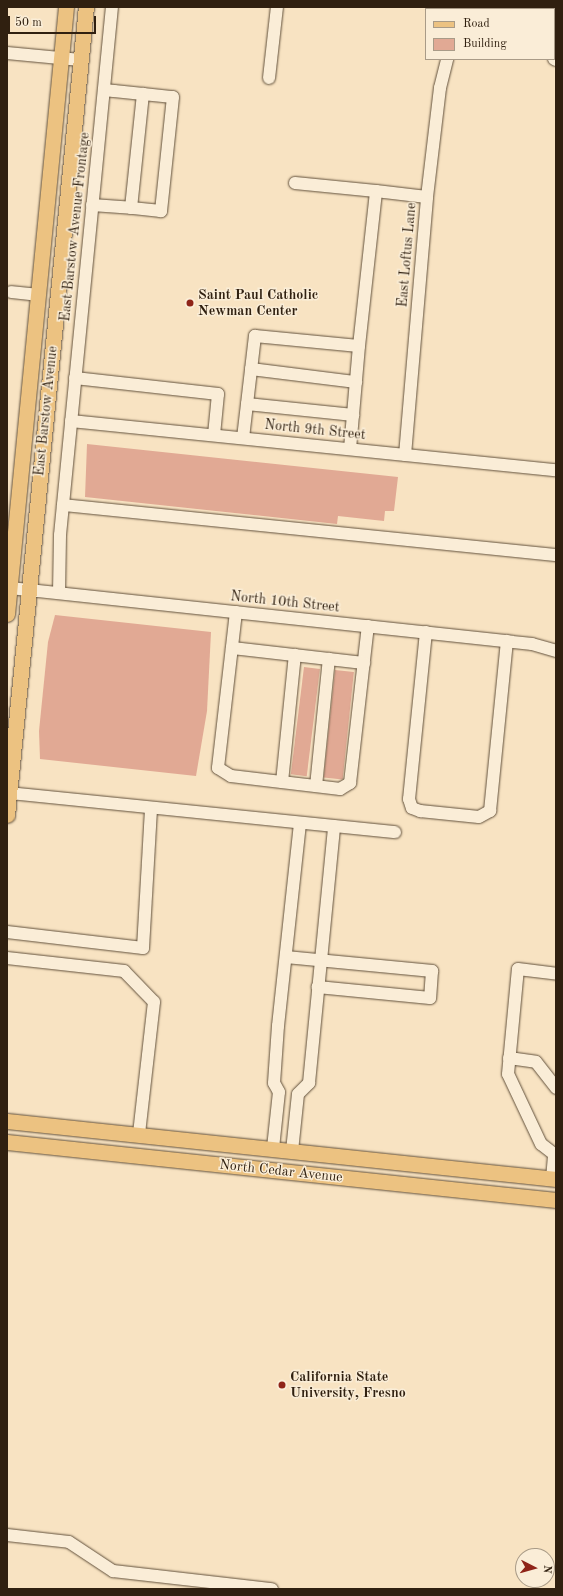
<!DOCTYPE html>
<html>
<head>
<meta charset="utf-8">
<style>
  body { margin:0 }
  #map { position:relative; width:563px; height:1596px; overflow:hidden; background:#f8e3c2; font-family:"Old Standard TT",serif }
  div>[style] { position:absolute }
  .building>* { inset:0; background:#e1a994; transform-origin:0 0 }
  .roads { filter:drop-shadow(0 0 1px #62513c) drop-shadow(0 0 1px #62513c) }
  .minor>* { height:12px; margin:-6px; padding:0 6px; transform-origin:6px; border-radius:6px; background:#faedd7 }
  .major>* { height:15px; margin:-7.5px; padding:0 7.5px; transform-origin:7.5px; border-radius:7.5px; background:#ecc281 }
  .dots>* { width:11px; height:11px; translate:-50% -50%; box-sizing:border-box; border:2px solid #faedd7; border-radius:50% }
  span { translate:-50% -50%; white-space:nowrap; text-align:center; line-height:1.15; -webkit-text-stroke:3px #faedd7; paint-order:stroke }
  .street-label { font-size:14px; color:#302010 }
  .poi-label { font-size:14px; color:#302010; font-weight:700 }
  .left { translate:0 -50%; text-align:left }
  .frame { position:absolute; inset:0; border:8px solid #302010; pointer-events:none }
  .legend { position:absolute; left:425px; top:8px; width:130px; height:52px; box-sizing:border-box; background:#faedd7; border:1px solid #a99b87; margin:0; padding:5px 7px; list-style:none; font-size:12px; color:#302010 }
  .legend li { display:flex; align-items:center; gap:8px; height:20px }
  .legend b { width:20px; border:1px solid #a99b87 }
  .north { position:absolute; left:515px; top:1548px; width:40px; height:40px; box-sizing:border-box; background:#faedd7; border:1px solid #a99b87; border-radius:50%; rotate:96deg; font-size:11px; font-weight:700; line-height:16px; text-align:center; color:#302010 }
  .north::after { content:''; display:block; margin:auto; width:14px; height:18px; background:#8f2418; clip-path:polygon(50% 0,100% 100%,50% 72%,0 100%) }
  .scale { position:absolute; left:8px; top:16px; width:88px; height:18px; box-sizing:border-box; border:2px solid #302010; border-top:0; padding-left:5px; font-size:12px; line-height:14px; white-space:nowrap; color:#302010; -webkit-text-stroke:3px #faedd7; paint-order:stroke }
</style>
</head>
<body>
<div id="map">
  <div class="building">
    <div style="clip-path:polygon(87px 444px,398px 477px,394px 511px,385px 511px,384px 521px,338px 516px,337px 524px,85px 497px)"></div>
    <div style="clip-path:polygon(55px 615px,211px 632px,207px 711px,196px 776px,40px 759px,39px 731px,48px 642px)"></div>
    <div style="left:304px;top:667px;width:16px;height:108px;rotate:7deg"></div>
    <div style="left:335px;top:670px;width:19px;height:108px;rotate:6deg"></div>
  </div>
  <div class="roads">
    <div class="minor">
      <div style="left:477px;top:7px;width:4px;rotate:34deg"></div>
      <div style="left:7px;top:53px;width:74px;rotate:5.4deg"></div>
      <div style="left:554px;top:59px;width:2px;rotate:27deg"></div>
      <div style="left:269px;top:78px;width:71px;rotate:-83.6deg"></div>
      <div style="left:104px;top:90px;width:10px;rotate:6deg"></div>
      <div style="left:114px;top:91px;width:29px;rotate:6deg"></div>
      <div style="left:143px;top:94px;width:30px;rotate:6deg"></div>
      <div style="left:173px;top:97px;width:115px;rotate:96deg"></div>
      <div style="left:161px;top:211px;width:30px;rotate:-174deg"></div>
      <div style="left:131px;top:208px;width:115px;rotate:-84deg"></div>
      <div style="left:295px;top:183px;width:81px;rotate:5.6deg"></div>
      <div style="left:92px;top:205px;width:39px;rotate:4deg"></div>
      <div style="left:11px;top:292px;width:27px;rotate:6deg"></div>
      <div style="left:359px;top:346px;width:156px;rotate:-83.7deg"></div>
      <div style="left:376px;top:191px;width:51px;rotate:6.7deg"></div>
      <div style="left:251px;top:369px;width:106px;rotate:7.1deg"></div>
      <div style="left:75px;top:378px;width:144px;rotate:6.4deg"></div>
      <div style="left:218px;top:394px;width:41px;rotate:95.6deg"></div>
      <div style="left:247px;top:404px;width:107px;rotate:5.9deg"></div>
      <div style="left:71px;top:421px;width:487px;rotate:5.8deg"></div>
      <div style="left:243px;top:438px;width:103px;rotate:-83.3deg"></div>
      <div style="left:255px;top:336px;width:104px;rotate:5.5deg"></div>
      <div style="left:359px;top:346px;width:103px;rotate:95deg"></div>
      <div style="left:405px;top:455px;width:259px;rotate:-85.1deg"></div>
      <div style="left:427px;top:197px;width:110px;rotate:-83.2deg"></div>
      <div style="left:440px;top:88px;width:30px;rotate:-76deg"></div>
      <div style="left:63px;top:505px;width:496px;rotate:5.8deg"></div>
      <div style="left:10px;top:588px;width:525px;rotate:6.12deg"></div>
      <div style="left:532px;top:644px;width:25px;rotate:16deg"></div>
      <div style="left:59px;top:593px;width:58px;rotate:-89deg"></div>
      <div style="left:60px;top:535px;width:531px;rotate:-84.38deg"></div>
      <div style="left:236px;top:612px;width:157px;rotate:96.6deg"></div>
      <div style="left:218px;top:768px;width:15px;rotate:32deg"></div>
      <div style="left:231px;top:776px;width:110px;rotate:6.8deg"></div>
      <div style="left:340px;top:789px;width:12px;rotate:-31deg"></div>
      <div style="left:350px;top:783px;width:158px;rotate:-83.5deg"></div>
      <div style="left:426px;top:632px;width:168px;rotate:95.8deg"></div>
      <div style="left:409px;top:799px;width:9px;rotate:72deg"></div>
      <div style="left:412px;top:808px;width:9px;rotate:21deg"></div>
      <div style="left:420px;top:811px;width:59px;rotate:5.8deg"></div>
      <div style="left:479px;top:817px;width:13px;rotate:-29deg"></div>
      <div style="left:490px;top:811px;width:171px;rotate:-84.3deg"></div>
      <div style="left:232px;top:648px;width:133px;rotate:6.5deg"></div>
      <div style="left:282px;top:782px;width:128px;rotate:-84.2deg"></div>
      <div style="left:316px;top:786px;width:128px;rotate:-84.2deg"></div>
      <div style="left:9px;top:793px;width:388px;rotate:5.8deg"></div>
      <div style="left:7px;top:932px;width:137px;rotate:6.7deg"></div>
      <div style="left:143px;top:948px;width:140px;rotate:-86.7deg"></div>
      <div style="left:286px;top:957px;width:147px;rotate:5.5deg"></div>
      <div style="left:432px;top:971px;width:27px;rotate:94deg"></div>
      <div style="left:430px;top:998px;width:113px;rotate:-174.4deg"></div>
      <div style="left:7px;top:958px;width:118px;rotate:6.3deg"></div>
      <div style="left:124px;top:971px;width:43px;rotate:45.9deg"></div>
      <div style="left:154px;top:1002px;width:133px;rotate:96.5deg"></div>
      <div style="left:509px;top:1058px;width:27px;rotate:8deg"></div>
      <div style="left:536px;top:1062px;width:33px;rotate:52deg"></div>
      <div style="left:273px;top:1148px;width:56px;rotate:-83.9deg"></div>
      <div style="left:279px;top:1092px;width:10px;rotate:-119deg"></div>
      <div style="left:274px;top:1083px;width:57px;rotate:-86deg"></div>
      <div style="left:278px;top:1026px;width:204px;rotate:-83.8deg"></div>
      <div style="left:292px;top:1151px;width:57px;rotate:-84deg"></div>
      <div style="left:298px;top:1094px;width:16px;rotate:-45deg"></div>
      <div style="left:309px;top:1083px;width:258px;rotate:-84.4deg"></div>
      <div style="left:552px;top:1179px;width:25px;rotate:-85deg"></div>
      <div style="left:554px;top:1154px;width:16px;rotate:-142deg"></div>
      <div style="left:541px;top:1144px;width:77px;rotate:-115.2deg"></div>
      <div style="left:508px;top:1074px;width:105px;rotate:-84.6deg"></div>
      <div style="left:518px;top:969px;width:38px;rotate:7deg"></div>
      <div style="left:7px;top:1535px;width:62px;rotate:6.4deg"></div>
      <div style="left:69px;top:1542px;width:53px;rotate:33.4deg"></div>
      <div style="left:113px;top:1571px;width:160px;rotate:6.5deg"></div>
    </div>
    <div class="major">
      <div style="left:7px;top:614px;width:610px;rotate:-84.45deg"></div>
      <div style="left:7px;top:815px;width:812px;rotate:-84.42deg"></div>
      <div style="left:7px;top:1121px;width:552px;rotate:6.03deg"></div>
      <div style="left:7px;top:1142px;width:552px;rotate:6.03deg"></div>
    </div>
  </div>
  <div class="dots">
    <div style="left:190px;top:303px;background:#8f2418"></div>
    <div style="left:282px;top:1385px;background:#8f2418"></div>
  </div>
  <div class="street-label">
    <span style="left:75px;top:227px;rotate:-84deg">East Barstow Avenue Frontage</span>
    <span style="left:407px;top:255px;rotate:-85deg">East Loftus Lane</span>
    <span style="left:46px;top:411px;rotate:-84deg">East Barstow Avenue</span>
    <span style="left:315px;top:430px;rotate:6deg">North 9th Street</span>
    <span style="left:285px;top:602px;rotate:6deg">North 10th Street</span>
    <span style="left:281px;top:1171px;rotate:6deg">North Cedar Avenue</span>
  </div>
  <div class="poi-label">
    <span class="left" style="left:198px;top:303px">Saint Paul Catholic<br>Newman Center</span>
    <span class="left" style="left:290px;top:1385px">California State<br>University, Fresno</span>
  </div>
  <div class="frame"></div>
  <ul class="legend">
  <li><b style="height:5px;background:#ecc281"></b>Road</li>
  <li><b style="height:11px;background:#e1a994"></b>Building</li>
  </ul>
  <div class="north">N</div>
  <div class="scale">50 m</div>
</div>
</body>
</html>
